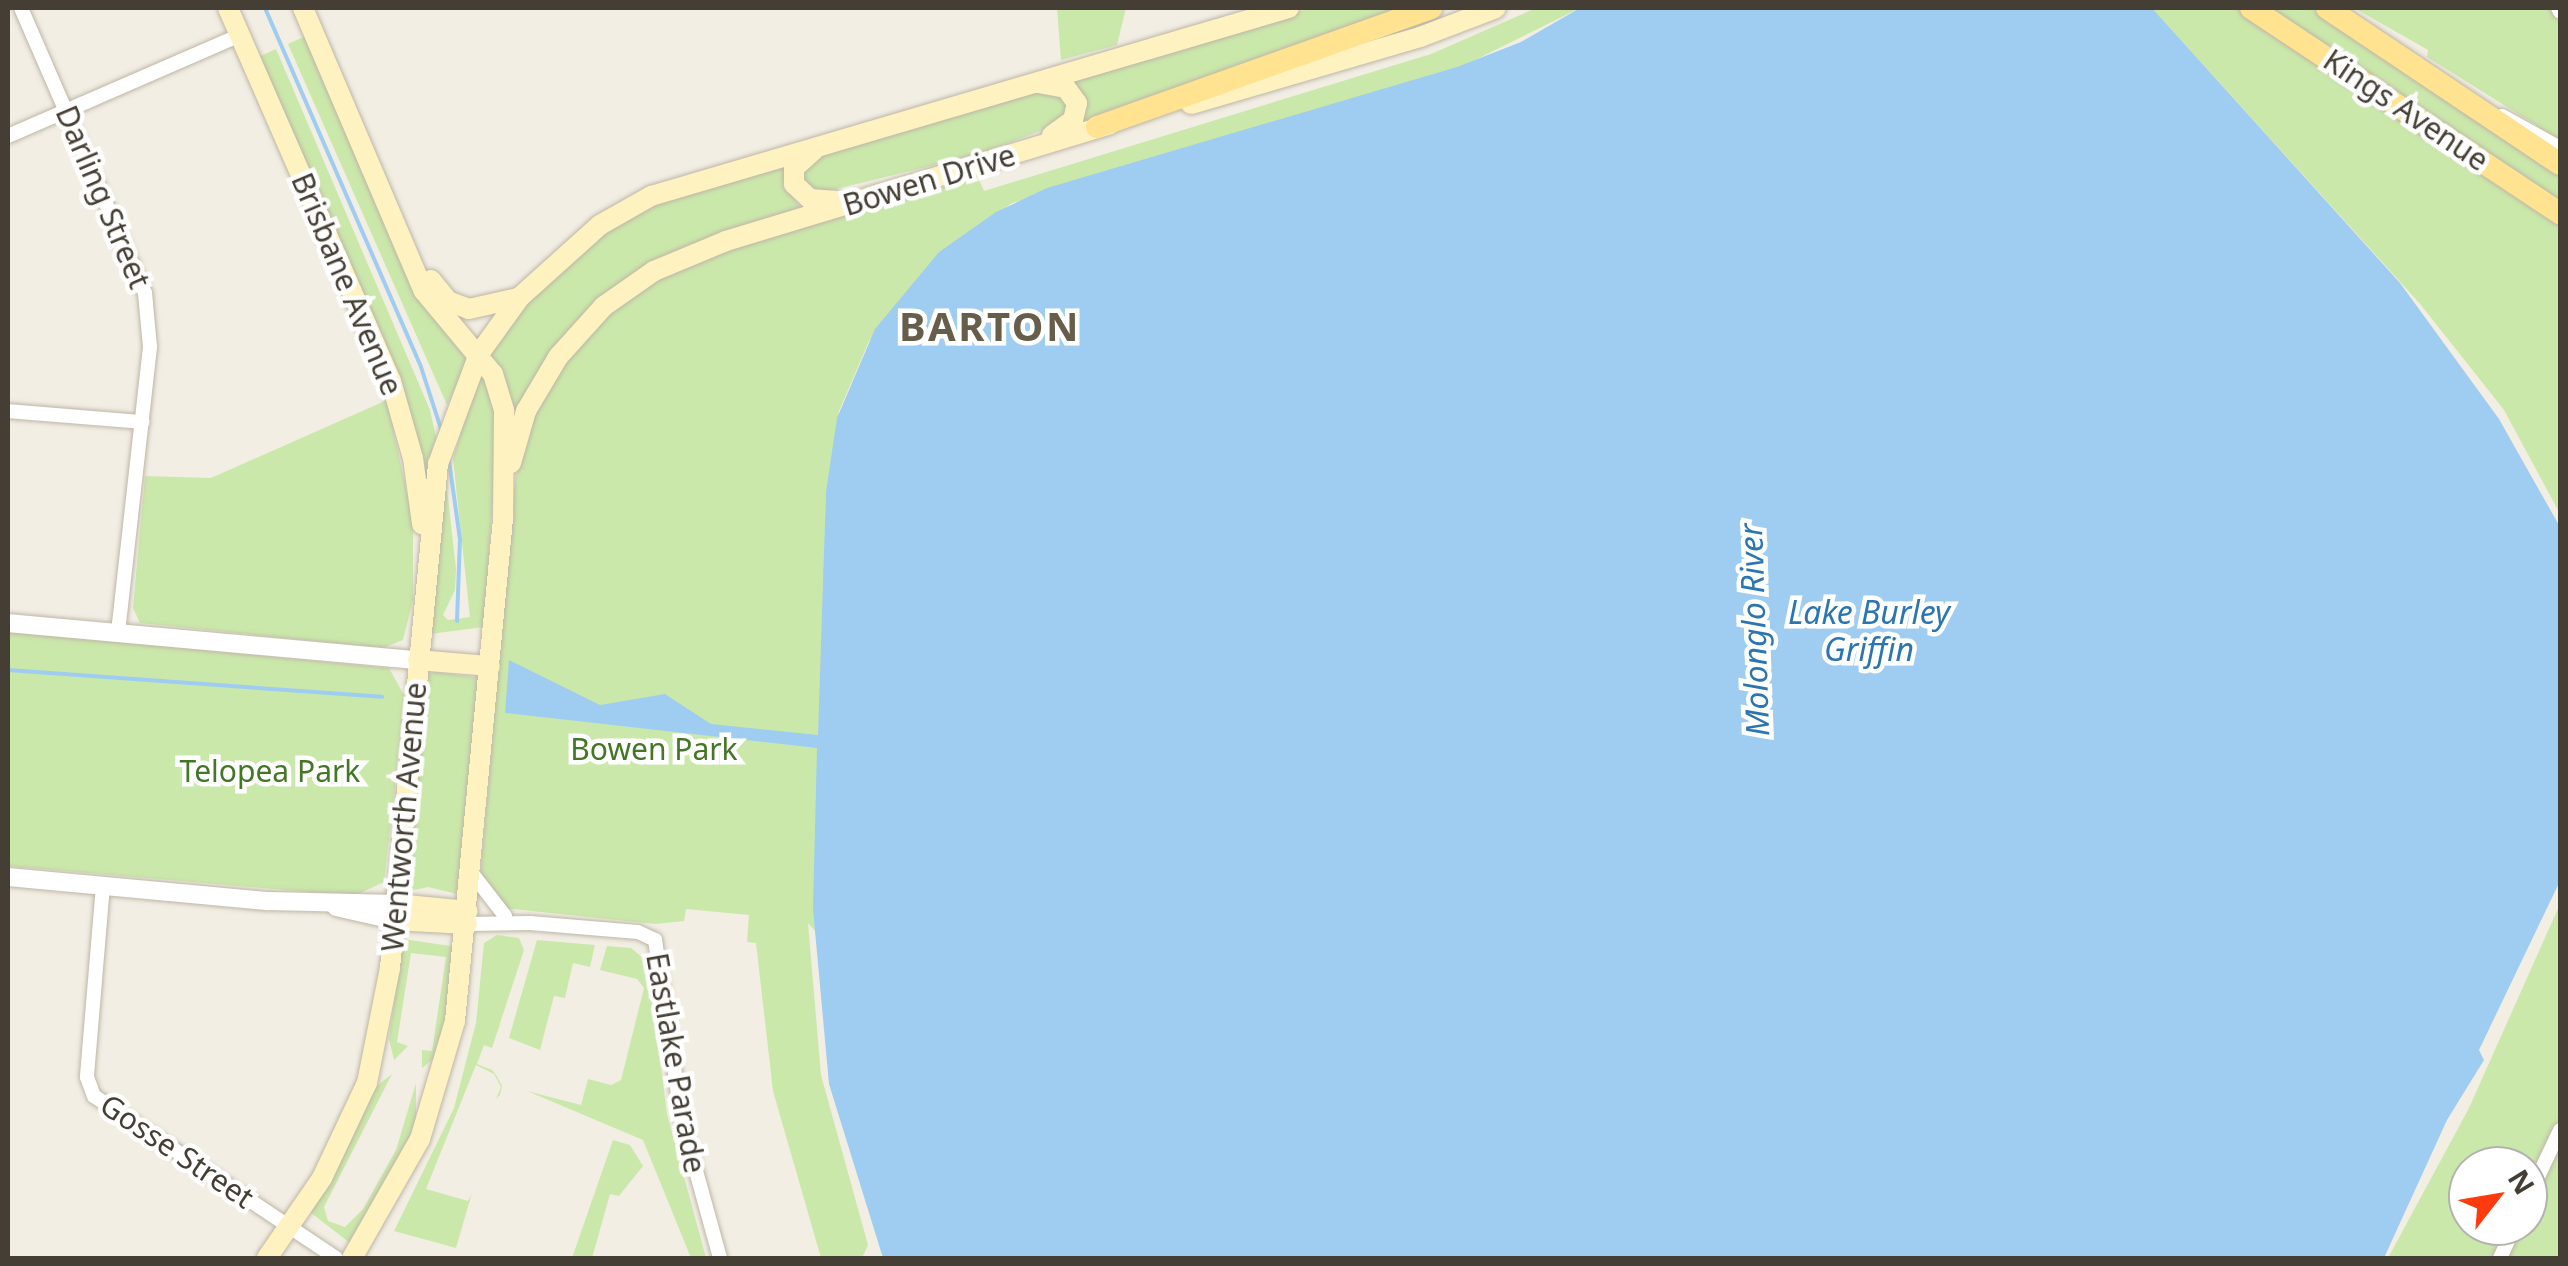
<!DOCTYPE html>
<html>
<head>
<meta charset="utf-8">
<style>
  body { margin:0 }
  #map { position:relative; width:2568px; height:1266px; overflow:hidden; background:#f2eee4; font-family:"Noto Sans",sans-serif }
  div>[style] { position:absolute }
  .green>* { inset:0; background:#cbe8ab }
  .water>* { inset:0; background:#9ecdf1 }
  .stream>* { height:4px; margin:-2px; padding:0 2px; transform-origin:2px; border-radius:2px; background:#9ecdf1 }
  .roads { filter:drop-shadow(0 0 2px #beb6a6) drop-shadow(0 0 2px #beb6a6) }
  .minor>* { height:14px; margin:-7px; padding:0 7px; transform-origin:7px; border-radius:7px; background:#fff }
  .tertiary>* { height:18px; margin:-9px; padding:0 9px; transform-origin:9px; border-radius:9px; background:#fff }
  .secondary>* { height:20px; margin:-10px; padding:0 10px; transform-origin:10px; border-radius:10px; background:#fff2c1 }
  .primary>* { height:22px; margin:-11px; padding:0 11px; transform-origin:11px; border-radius:11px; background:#ffe390 }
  span { translate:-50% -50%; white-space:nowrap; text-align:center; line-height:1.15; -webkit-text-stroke:9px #fff; paint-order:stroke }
  .street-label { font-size:30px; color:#443e34 }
  .park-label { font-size:30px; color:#427726 }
  .water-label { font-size:32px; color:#2b75b2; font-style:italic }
  .district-label { font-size:40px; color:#675d4b; font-weight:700; letter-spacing:2.5px }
  .frame { position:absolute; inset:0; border:10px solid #443e34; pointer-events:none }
  .north { position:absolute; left:2448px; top:1146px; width:100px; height:100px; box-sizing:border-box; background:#fff; border:2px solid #b4b2ae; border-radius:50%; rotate:59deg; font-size:28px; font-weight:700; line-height:40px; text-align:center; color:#443e34 }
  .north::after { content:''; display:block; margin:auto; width:35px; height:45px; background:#fe3a0f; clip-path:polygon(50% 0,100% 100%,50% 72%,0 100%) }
</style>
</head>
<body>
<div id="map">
  <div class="green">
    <div style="clip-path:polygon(1057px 8px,1126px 8px,1117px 45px,1061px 60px)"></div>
    <div style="clip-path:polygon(1311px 8px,1405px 8px,1080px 125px,1082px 94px,1071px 77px)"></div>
    <div style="clip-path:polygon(1536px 8px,1580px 8px,1465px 65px,1012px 203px,939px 252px,869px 341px,839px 411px,826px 491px,815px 931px,808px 923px,821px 1075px,868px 1245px,862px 1258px,821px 1258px,773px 1091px,756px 943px,747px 942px,749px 915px,686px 909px,684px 921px,655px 924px,503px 908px,480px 880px,515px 483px,524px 436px,551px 380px,597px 323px,653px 280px,713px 254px,978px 177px,984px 191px,1431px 54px)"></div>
    <div style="clip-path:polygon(2152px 8px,2238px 8px,2560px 222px,2560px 514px,2504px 410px,2421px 305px)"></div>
    <div style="clip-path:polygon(2266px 8px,2316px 8px,2454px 99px,2560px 170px,2560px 203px)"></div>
    <div style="clip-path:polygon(2354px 8px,2560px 8px,2560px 140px,2427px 57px,2428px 50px)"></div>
    <div style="clip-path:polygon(306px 36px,421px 296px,472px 351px,447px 405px,288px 44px)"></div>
    <div style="clip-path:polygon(276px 49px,430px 410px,436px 437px,425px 477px,256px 58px)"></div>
    <div style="clip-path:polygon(1055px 89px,1070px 100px,1063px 122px,979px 154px,812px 195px,798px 180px,810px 160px,968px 108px)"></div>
    <div style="clip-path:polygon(786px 166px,783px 185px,800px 207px,628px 279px,512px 428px,486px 352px,558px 264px,641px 208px)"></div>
    <div style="clip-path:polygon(481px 365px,498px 422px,484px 627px,430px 634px,445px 471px,456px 569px,455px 590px,443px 615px,448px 620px,470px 617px,453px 459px)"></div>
    <div style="clip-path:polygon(387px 400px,413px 521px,413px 600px,403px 640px,383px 648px,140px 623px,133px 608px,145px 476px,211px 478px)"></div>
    <div style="clip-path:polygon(8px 631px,389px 668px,405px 697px,384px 882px,354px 896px,8px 866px)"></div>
    <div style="clip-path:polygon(435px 672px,480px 678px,457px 894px,428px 887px,410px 891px,427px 676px)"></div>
    <div style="clip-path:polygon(evenodd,2560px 904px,2560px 1258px,2388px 1258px,2469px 1108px,2560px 904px,2468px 1166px,2528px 1166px,2528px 1226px,2468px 1226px,2468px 1166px)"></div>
    <div style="clip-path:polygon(497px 935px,519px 938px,524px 950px,492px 1048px,484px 1045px,477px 1064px,492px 1070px,496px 1075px,502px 1086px,500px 1095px,496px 1099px,501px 1087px,494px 1074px,476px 1065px,426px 1189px,468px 1201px,472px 1193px,456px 1248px,394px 1231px,454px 1108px,476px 1023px,484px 943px)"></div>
    <div style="clip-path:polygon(403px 939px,457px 947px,449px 1018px,436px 1057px,422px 1068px,422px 1050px,432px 1051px,446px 957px,411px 953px,397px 1042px,408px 1046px,394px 1060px,389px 1039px)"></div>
    <div style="clip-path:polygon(537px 940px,595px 945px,590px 967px,573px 963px,565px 998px,554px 996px,540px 1050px,509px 1038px)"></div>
    <div style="clip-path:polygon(607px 946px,631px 948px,648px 962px,667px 1114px,706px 1258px,691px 1258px,643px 1140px,527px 1091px,581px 1105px,588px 1079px,611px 1085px,621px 1080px,644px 988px,637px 979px,600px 970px)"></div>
    <div style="clip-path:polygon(392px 1074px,324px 1207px,328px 1221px,345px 1227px,363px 1209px,396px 1150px,416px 1083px,416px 1130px,350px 1243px,310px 1212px,374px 1088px)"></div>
    <div style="clip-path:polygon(613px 1140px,630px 1145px,643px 1166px,619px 1196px,610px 1194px,592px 1258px,572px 1258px)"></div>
  </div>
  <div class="water">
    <div style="clip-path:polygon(1580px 8px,2152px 8px,2400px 283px,2499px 419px,2560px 527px,2560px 881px,2479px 1050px,2484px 1060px,2447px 1120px,2384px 1258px,883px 1258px,829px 1084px,813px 909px,817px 748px,505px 713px,509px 660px,600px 705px,665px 694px,711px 724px,818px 735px,826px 491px,837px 418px,875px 329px,939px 252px,996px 212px,1047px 188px,1457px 67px,1521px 42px)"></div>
  </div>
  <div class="stream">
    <div style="left:265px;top:8px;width:391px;rotate:66.5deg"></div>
    <div style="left:421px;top:367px;width:68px;rotate:72.1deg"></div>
    <div style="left:449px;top:461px;width:79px;rotate:82deg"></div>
    <div style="left:460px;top:539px;width:82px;rotate:92.1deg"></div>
    <div style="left:8px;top:670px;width:375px;rotate:4.1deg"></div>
  </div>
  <div class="roads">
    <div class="minor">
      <div style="left:21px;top:8px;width:311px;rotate:66.5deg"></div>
      <div style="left:145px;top:293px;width:54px;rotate:84.7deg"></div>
      <div style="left:150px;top:347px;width:288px;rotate:96.4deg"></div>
      <div style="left:2558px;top:8px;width:4px;rotate:63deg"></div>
      <div style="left:2502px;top:116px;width:66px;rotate:28.9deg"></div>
      <div style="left:8px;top:136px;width:253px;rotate:-23.5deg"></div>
      <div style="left:8px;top:411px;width:135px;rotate:4.7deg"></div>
      <div style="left:471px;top:872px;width:56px;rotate:52.3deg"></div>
      <div style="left:103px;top:885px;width:193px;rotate:94.8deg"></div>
      <div style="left:87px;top:1077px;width:20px;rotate:70deg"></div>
      <div style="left:94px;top:1096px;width:291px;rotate:33.8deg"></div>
      <div style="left:467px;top:924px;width:63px;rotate:-0.9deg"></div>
      <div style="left:530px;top:923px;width:108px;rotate:4.8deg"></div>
      <div style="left:638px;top:932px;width:19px;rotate:25deg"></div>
      <div style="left:655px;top:940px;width:182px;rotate:81.5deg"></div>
      <div style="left:682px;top:1120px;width:143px;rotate:74.6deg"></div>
      <div style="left:2528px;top:1198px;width:75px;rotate:-64.8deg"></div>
      <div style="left:2500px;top:1258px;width:35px;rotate:-65deg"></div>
    </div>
    <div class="tertiary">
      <div style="left:8px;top:623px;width:412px;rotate:5.2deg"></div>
      <div style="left:8px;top:877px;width:262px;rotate:5.3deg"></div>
      <div style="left:269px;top:901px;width:127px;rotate:1.4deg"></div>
      <div style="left:336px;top:907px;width:59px;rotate:12.6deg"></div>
    </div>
    <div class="secondary">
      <div style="left:228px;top:8px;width:407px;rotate:66.4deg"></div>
      <div style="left:391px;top:381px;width:80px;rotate:74.1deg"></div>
      <div style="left:413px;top:458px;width:67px;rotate:82.2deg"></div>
      <div style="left:303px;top:8px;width:308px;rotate:66.9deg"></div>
      <div style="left:424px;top:291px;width:108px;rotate:50.3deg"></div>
      <div style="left:493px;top:374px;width:39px;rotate:73deg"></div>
      <div style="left:504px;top:411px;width:108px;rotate:90.5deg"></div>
      <div style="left:503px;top:519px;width:504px;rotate:95.46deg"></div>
      <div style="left:455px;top:1021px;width:123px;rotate:106.5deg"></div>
      <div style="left:420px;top:1139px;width:137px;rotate:119.7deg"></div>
      <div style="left:1038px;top:83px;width:28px;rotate:10deg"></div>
      <div style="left:1066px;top:88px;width:19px;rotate:54deg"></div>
      <div style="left:1077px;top:103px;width:17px;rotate:103deg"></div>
      <div style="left:1073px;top:120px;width:26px;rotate:144deg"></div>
      <div style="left:1191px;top:104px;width:239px;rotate:-16.3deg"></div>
      <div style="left:1420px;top:37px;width:81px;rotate:-20.9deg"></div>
      <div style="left:815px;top:149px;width:28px;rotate:138deg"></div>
      <div style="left:794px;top:168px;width:16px;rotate:90deg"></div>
      <div style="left:794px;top:184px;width:22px;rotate:43deg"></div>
      <div style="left:810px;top:199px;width:27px;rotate:4deg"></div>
      <div style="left:431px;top:280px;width:27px;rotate:51deg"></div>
      <div style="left:448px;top:301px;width:22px;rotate:21deg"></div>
      <div style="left:469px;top:309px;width:50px;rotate:-12.7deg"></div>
      <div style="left:511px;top:463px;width:54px;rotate:-73.9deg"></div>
      <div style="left:526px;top:411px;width:63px;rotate:-59.3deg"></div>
      <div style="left:558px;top:357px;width:69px;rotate:-48deg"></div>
      <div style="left:604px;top:306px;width:61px;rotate:-35deg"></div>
      <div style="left:654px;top:271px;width:78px;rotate:-22.6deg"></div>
      <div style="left:726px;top:241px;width:401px;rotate:-16.9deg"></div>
      <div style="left:418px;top:660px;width:72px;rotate:4.8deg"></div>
      <div style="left:396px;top:904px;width:72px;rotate:5.6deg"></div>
      <div style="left:394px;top:920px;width:73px;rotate:3.1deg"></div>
      <div style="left:267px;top:1258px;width:97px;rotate:-55.5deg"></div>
      <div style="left:322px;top:1178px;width:105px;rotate:-64.7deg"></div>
      <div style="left:367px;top:1083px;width:117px;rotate:-78.7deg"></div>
      <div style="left:390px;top:968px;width:506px;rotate:-84.56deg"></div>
      <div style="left:438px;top:464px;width:117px;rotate:-69.6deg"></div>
      <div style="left:479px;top:354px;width:70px;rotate:-54.3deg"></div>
      <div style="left:520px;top:297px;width:108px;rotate:-42deg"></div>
      <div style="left:600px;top:225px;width:59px;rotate:-29.6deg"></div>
      <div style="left:651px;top:196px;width:665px;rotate:-16.42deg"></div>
    </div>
    <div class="primary">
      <div style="left:2251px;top:8px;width:371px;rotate:33.6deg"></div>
      <div style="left:2327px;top:8px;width:280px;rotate:33.8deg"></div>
      <div style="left:1097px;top:127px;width:355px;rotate:-19.6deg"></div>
    </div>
  </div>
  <div class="street-label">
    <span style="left:2406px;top:110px;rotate:34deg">Kings Avenue</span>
    <span style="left:929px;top:180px;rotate:-17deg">Bowen Drive</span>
    <span style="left:103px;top:197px;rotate:67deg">Darling Street</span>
    <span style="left:347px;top:284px;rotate:67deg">Brisbane Avenue</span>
    <span style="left:404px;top:817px;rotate:-85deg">Wentworth Avenue</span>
    <span style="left:676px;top:1063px;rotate:80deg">Eastlake Parade</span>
    <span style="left:177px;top:1151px;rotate:34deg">Gosse Street</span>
  </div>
  <div class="park-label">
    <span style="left:654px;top:749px">Bowen Park</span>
    <span style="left:270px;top:771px">Telopea Park</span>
  </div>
  <div class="water-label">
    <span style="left:1869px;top:631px">Lake Burley<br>Griffin</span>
    <span style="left:1754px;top:630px;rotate:-92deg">Molonglo River</span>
  </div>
  <div class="district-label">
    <span style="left:990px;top:326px">BARTON</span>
  </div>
  <div class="frame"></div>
  <div class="north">N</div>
</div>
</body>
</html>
